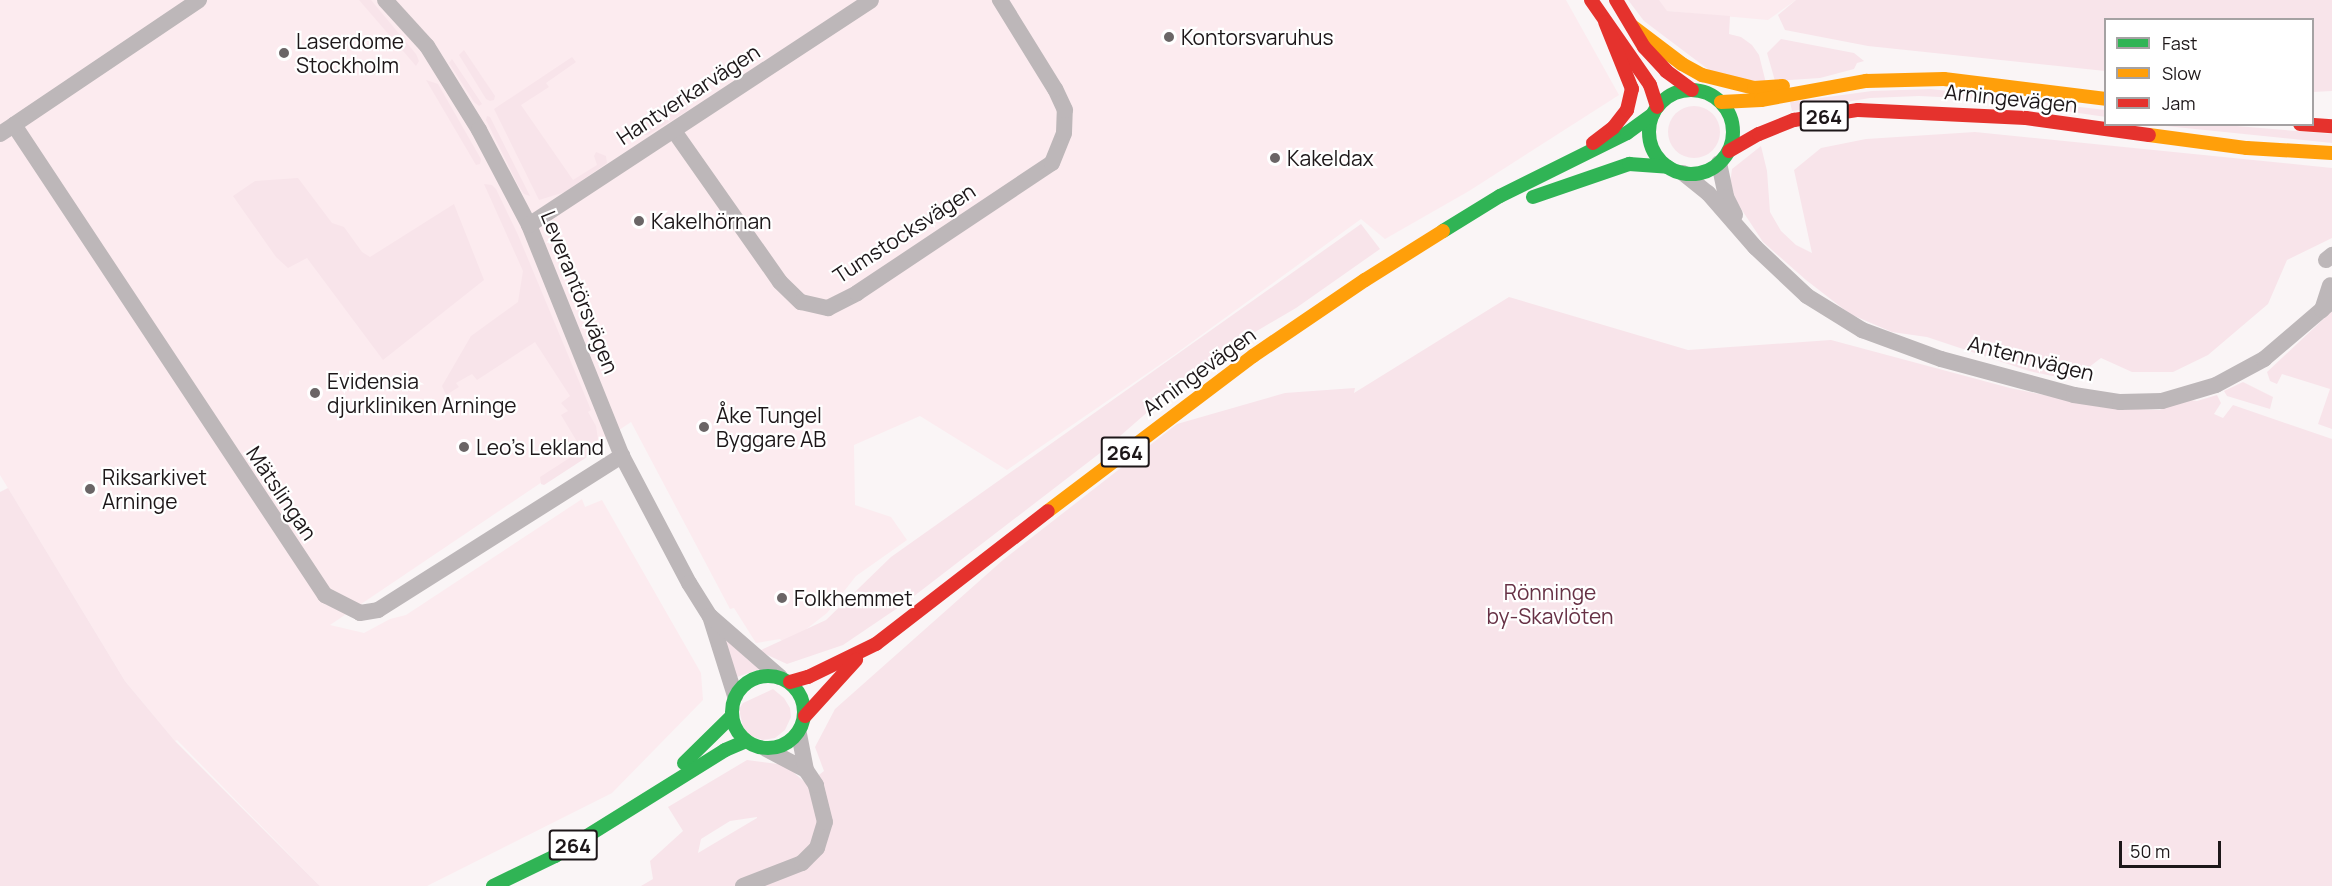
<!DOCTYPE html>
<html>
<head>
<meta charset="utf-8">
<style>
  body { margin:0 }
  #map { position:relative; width:2332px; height:886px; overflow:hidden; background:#faf5f6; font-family:Manrope,sans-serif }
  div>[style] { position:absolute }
  .built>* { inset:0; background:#fcebef }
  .green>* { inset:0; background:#f8e4ea }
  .round { border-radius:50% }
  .street>* { height:16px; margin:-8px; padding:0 8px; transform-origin:8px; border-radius:8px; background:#bdb7b9 }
  .fast>* { height:14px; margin:-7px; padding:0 7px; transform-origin:7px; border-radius:7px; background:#30b455 }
  .fast>.ring { margin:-7px; padding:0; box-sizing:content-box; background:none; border:14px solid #30b455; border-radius:50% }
  .slow>* { height:14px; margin:-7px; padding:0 7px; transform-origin:7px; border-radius:7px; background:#ff9f0a }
  .jam>* { height:14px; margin:-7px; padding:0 7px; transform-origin:7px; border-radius:7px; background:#e5322d }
  .dots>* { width:16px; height:16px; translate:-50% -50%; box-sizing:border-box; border:3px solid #fff; border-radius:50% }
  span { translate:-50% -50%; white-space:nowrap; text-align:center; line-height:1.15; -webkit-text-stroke:4.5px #fff; paint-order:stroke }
  .shield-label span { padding:2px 4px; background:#fff; border:2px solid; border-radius:4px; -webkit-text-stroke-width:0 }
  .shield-label { font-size:20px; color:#1d1719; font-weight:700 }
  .poi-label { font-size:21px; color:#1d1719 }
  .left { translate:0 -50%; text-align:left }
  .street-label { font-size:21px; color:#1d1719 }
  .park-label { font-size:21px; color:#673145 }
  .legend { position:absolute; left:2104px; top:18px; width:210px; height:108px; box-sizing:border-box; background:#fff; border:2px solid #a5a2a3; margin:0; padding:8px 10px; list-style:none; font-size:18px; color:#1d1719 }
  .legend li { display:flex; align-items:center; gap:12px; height:30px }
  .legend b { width:30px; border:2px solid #a5a2a3 }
  .scale { position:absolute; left:2119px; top:841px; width:102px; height:27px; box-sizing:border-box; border:3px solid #1d1719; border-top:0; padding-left:8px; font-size:18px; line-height:21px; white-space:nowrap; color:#1d1719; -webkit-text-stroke:4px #fff; paint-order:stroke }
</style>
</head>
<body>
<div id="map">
  <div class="built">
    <div style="clip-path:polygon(0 0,1566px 0,1619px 95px,1469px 191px,1385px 239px,1361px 219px,1174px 355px,1007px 470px,920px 416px,854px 445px,855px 505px,891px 517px,907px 540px,856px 576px,827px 613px,786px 645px,780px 639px,756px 643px,734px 608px,730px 609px,631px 422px,330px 625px,364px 633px,390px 619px,406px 615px,582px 499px,585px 507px,602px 500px,701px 673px,703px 700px,612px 793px,427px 886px,320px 886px,177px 740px,175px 741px,125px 681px,0 475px)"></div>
    <div style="clip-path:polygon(1658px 0,1796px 0,1768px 20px,1666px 11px)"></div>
  </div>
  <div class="green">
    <div style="clip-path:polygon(359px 0,371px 0,416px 54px,419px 61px,416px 66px)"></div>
    <div style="clip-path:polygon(1628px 0,1659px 0,1667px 11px,1730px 16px,1729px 34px,1741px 37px,1752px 45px,1759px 55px,1766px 83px,1713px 73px,1644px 21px)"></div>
    <div style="clip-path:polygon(1796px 0,2332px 0,2332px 91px,2313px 92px,2312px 20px,2106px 20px,2105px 71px,1868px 46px,1785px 30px,1778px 15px)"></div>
    <div style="clip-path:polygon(1781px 39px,1854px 53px,1864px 61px,1857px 63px,1854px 69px,1820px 78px,1775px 81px,1767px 53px)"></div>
    <div style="clip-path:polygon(464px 50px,495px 96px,494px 100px,490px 101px,486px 99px,459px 55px)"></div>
    <div style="clip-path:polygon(572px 57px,576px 62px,546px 83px,549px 87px,521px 105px,573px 180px,597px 165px,594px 156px,596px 152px,606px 156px,607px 163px,565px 192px,539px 200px,494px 109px)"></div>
    <div style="clip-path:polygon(452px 59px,482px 104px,479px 106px,474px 102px,449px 63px)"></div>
    <div style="clip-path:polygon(426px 80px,438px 84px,481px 159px,480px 164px,476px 165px)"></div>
    <div style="clip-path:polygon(1931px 89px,2105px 110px,2106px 117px,1982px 99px,1919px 96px,1870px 98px,1792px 111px,1790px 102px,1872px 91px)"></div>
    <div style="clip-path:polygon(680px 95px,689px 104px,687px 111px,648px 135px,640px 135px,634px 129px,649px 118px,657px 117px,660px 110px)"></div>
    <div class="round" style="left:1668px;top:106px;width:52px;height:52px"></div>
    <div style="clip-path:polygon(487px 116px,490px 117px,530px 196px,524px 194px,518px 185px,486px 120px)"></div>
    <div style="clip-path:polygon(2212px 124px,2332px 134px,2332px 143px,2156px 125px)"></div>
    <div style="clip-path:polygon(1975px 132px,2332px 168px,2332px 238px,2287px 260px,2268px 304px,2208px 355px,2173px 372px,2132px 372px,2101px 358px,2072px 380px,2029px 371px,1927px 337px,1892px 332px,1850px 314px,1806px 280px,1763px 242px,1736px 201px,1730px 183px,1732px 169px,1761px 146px,1767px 171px,1770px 212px,1781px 231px,1796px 245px,1812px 253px,1794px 170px,1821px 148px,1866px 139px)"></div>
    <div style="clip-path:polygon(298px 178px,332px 223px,344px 227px,362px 252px,370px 257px,454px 204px,484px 280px,383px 360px,307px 258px,288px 268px,276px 257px,233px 196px,255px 181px)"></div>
    <div style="clip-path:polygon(484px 184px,492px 185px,496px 189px,518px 235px,591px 410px,588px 412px,596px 426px,598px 439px,587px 457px,544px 485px,541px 484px,540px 477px,582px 450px,561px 415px,568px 411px,561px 403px,570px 396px,535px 342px,477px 380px,472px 374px,456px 383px,459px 387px,446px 395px,442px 386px,471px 336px,518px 302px,523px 271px)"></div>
    <div style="clip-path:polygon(1361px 224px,1380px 249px,1296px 308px,1228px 348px,1190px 375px,1104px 450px,905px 603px,843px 645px,787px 664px,759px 651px,826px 620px,891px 557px)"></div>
    <div style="clip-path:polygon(evenodd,1509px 297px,1688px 350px,1831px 340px,2010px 388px,2101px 407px,2160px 410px,2174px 398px,2197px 401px,2217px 395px,2221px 403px,2214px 414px,2223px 418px,2233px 405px,2332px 439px,2332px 886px,641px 886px,653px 879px,650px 861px,683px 831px,668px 807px,747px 760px,785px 765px,807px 784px,824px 771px,815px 747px,835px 709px,1003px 560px,1177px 424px,1285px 393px,1355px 388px,1354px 393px,1509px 297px,757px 817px,757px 818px,698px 853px,701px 839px,730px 821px,757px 817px)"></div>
    <div style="clip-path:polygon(2332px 311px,2332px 429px,2318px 424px,2330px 389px,2282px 374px,2277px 384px,2270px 381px,2267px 372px)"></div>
    <div style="clip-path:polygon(2243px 382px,2273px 397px,2270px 409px,2227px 396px,2224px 391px)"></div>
    <div style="clip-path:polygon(8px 488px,125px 681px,175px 741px,320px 886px,0 886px,0 492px)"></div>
    <div style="clip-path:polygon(719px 632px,747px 659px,760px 669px,737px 677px)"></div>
    <div style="clip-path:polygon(773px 689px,784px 698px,790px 708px,791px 717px,785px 730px,775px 738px,763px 740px,750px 736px,743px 727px,739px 709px,743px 703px)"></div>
  </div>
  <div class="street">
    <div style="left:199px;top:0;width:223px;rotate:146deg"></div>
    <div style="left:14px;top:125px;width:564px;rotate:56.51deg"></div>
    <div style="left:325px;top:595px;width:39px;rotate:27deg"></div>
    <div style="left:360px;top:613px;width:18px;rotate:-9deg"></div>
    <div style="left:378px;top:610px;width:289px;rotate:-32.3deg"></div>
    <div style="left:385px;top:0;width:62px;rotate:47.6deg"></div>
    <div style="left:427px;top:46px;width:99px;rotate:58.2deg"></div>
    <div style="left:479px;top:130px;width:107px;rotate:62.2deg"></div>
    <div style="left:529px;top:225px;width:249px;rotate:68.1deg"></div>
    <div style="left:622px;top:456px;width:144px;rotate:62.2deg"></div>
    <div style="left:689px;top:583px;width:39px;rotate:58deg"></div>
    <div style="left:710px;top:616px;width:84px;rotate:72.6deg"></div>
    <div style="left:674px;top:131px;width:184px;rotate:54.9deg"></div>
    <div style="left:780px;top:282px;width:29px;rotate:44deg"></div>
    <div style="left:801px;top:302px;width:28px;rotate:13deg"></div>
    <div style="left:828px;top:308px;width:33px;rotate:-27deg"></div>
    <div style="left:857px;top:293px;width:234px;rotate:-33.7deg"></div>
    <div style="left:1052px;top:163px;width:32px;rotate:-68deg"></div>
    <div style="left:1064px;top:133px;width:23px;rotate:-88deg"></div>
    <div style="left:1065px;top:110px;width:23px;rotate:-115deg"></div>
    <div style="left:1055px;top:89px;width:105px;rotate:-121.7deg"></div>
    <div style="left:0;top:134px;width:17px;rotate:-33deg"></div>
    <div style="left:1719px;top:163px;width:35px;rotate:78deg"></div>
    <div style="left:1726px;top:197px;width:20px;rotate:63deg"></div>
    <div style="left:1683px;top:173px;width:32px;rotate:39deg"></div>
    <div style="left:1708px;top:193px;width:72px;rotate:49deg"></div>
    <div style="left:1755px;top:247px;width:71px;rotate:43.3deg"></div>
    <div style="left:1807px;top:296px;width:65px;rotate:31.7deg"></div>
    <div style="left:1862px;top:330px;width:84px;rotate:20.2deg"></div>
    <div style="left:1941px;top:359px;width:138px;rotate:15.1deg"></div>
    <div style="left:2074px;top:395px;width:47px;rotate:8.7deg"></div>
    <div style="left:2120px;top:402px;width:42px;rotate:-1.4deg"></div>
    <div style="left:2162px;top:401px;width:56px;rotate:-16.5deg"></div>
    <div style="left:2216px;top:385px;width:55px;rotate:-28.4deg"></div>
    <div style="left:2264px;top:359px;width:89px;rotate:-40.5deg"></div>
    <div style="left:529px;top:225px;width:409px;rotate:-33.3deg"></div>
    <div style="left:2326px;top:260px;width:8px;rotate:-40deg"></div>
    <div style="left:2322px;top:310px;width:26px;rotate:-72deg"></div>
    <div style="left:710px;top:616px;width:93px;rotate:41.1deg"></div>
    <div style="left:766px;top:749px;width:45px;rotate:27.7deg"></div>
    <div style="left:743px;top:886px;width:63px;rotate:-21.3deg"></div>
    <div style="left:802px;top:863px;width:21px;rotate:-45deg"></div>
    <div style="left:817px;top:848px;width:27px;rotate:-73deg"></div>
    <div style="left:825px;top:822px;width:38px;rotate:-104deg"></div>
    <div style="left:816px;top:785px;width:18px;rotate:-124deg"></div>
    <div style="left:806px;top:770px;width:38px;rotate:-101deg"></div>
  </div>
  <div class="fast">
    <div class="ring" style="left:1649px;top:90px;width:70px;height:70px"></div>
    <div style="left:1533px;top:197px;width:102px;rotate:-19deg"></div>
    <div style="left:1629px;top:164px;width:39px;rotate:4deg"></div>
    <div style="left:1443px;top:231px;width:67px;rotate:-31.6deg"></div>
    <div style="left:1500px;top:196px;width:142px;rotate:-26.4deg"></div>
    <div style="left:1627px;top:133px;width:32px;rotate:-36deg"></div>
    <div class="ring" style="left:732px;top:676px;width:58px;height:58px"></div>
    <div style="left:684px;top:763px;width:67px;rotate:-44.4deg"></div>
    <div style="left:493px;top:886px;width:69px;rotate:-25.8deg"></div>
    <div style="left:555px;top:856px;width:200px;rotate:-31.9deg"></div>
    <div style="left:725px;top:750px;width:23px;rotate:-23deg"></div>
  </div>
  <div class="slow">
    <div style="left:1632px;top:26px;width:63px;rotate:37.2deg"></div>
    <div style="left:1682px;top:64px;width:23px;rotate:29deg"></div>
    <div style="left:1702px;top:75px;width:54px;rotate:14deg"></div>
    <div style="left:1754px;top:88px;width:29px;rotate:-4deg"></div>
    <div style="left:1721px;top:102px;width:40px;rotate:-2.9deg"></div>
    <div style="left:1761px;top:100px;width:107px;rotate:-10.3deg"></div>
    <div style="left:1866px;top:81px;width:78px;rotate:-1.5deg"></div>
    <div style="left:1944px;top:79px;width:163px;rotate:7deg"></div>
    <div style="left:2149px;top:135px;width:99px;rotate:7.6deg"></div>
    <div style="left:2247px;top:148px;width:85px;rotate:3.4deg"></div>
    <div style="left:1048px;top:511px;width:257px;rotate:-37.1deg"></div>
    <div style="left:1253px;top:356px;width:135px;rotate:-34.2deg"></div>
    <div style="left:1365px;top:280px;width:92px;rotate:-32.1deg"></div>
  </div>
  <div class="jam">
    <div style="left:1591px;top:0;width:103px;rotate:55.2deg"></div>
    <div style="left:1650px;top:85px;width:23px;rotate:72deg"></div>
    <div style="left:1616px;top:0;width:55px;rotate:59.2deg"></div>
    <div style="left:1644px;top:47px;width:33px;rotate:47deg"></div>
    <div style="left:1666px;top:71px;width:32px;rotate:36deg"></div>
    <div style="left:2300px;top:124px;width:32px;rotate:4deg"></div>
    <div style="left:1593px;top:143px;width:25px;rotate:-37deg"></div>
    <div style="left:1613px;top:128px;width:23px;rotate:-52deg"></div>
    <div style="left:1627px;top:110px;width:22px;rotate:-77deg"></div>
    <div style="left:1632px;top:89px;width:72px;rotate:-111.9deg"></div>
    <div style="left:1729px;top:151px;width:34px;rotate:-30deg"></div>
    <div style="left:1759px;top:134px;width:38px;rotate:-22deg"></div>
    <div style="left:1794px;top:120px;width:65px;rotate:-8.9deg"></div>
    <div style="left:1858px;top:110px;width:168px;rotate:2.7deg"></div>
    <div style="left:2026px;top:118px;width:124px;rotate:7.9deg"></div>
    <div style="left:790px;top:682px;width:19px;rotate:-16deg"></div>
    <div style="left:808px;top:677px;width:76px;rotate:-25.9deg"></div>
    <div style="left:876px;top:644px;width:217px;rotate:-37.7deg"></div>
    <div style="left:805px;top:716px;width:76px;rotate:-47.7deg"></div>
  </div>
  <div class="dots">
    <div style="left:1169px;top:37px;background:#6a6566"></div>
    <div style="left:284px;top:53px;background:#6a6566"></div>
    <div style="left:1275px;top:158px;background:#6a6566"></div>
    <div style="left:639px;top:221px;background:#6a6566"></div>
    <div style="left:315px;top:393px;background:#6a6566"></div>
    <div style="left:704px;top:427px;background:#6a6566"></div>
    <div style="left:464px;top:447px;background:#6a6566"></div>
    <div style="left:90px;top:489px;background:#6a6566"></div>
    <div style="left:782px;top:598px;background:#6a6566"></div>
  </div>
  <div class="shield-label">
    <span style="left:1824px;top:116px">264</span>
    <span style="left:1125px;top:452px">264</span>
    <span style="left:573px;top:845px">264</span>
  </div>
  <div class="poi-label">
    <span class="left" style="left:1181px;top:37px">Kontorsvaruhus</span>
    <span class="left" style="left:296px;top:53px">Laserdome<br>Stockholm</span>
    <span class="left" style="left:1287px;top:158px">Kakeldax</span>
    <span class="left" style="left:651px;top:221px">Kakelhörnan</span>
    <span class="left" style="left:327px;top:393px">Evidensia<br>djurkliniken Arninge</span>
    <span class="left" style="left:716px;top:427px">Åke Tungel<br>Byggare AB</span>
    <span class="left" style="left:476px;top:447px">Leo's Lekland</span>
    <span class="left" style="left:102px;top:489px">Riksarkivet<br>Arninge</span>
    <span class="left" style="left:794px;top:598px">Folkhemmet</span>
  </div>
  <div class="street-label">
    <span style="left:688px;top:94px;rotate:-33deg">Hantverkarvägen</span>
    <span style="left:2011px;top:98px;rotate:6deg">Arningevägen</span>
    <span style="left:904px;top:233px;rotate:-33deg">Tumstocksvägen</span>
    <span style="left:580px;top:292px;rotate:68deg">Leverantörsvägen</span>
    <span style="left:2031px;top:358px;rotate:14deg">Antennvägen</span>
    <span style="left:1199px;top:371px;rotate:-36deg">Arningevägen</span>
    <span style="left:282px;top:493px;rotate:56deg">Mätslingan</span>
  </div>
  <div class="park-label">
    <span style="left:1550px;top:604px">Rönninge<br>by-Skavlöten</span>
  </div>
  <ul class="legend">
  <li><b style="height:8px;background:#30b455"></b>Fast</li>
  <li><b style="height:8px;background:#ff9f0a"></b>Slow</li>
  <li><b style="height:8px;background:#e5322d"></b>Jam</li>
  </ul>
  <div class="scale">50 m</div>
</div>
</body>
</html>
